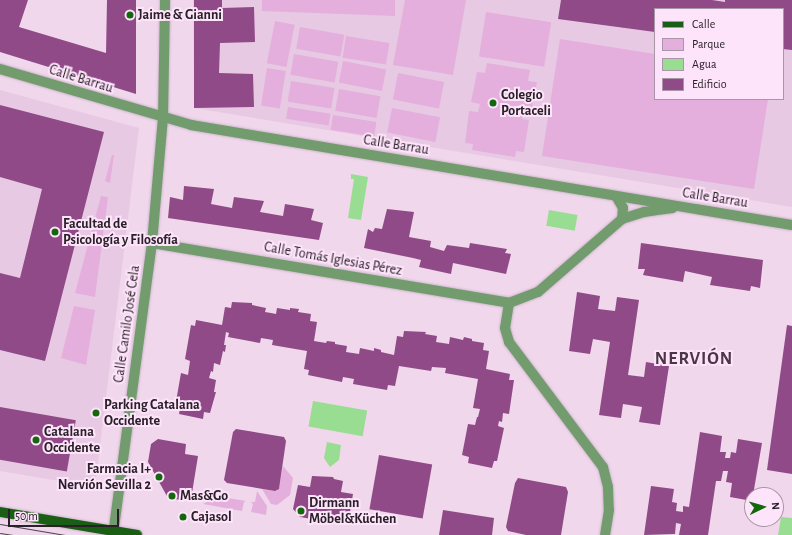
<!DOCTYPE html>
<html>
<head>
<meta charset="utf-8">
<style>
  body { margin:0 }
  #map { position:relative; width:792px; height:535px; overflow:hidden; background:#f0d7ec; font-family:"Alegreya Sans",sans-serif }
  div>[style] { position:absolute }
  .built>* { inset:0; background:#e8c9e3 }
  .green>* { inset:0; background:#e4afdc; transform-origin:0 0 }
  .water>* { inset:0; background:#99dd92; transform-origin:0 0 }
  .building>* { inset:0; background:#8f4a87; transform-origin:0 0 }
  .roads { filter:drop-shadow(0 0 1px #ccb6c9) drop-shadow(0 0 1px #ccb6c9) }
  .minor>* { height:10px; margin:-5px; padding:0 5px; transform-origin:5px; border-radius:5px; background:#729c6e }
  .major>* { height:10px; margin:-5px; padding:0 5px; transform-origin:5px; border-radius:5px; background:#1a5e15 }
  .tram>* { height:1px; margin:-0.5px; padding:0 0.5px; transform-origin:0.5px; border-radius:0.5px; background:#4e424c }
  .dots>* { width:11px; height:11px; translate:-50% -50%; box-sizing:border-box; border:2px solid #fee4fa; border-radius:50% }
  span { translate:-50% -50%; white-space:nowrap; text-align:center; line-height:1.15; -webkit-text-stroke:4px #fee4fa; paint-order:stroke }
  .poi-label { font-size:14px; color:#292028; font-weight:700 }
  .left { translate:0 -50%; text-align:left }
  .right { translate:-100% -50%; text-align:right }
  .street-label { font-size:14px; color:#292028 }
  .district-label { font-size:18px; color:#4a3647; font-weight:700; letter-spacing:1px }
  .legend { position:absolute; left:654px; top:8px; width:130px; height:92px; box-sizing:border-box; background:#fee4fa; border:1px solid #a996a6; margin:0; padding:5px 7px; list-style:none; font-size:12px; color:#292028 }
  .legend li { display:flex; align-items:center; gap:8px; height:20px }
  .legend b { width:20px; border:1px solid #a996a6 }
  .north { position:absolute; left:744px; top:487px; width:40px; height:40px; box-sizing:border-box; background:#fee4fa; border:1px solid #a996a6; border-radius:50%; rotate:85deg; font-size:11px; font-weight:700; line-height:16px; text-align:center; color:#292028 }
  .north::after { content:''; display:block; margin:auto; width:14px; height:18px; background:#13680c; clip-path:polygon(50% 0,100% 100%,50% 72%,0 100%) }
  .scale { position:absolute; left:8px; top:509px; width:111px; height:18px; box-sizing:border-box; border:2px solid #292028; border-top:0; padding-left:5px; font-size:12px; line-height:14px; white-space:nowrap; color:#292028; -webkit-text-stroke:3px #fee4fa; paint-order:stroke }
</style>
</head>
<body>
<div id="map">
  <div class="built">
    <div style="clip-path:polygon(evenodd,193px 0,792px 0,792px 207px,194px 108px,193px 0,655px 9px,783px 9px,783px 99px,655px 99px,655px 9px)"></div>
    <div style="clip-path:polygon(0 90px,139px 128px,95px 487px,0 471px)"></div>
  </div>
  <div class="green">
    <div style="clip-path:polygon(262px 0,395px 0,395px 16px,262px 11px)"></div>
    <div style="clip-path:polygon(405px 0,466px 0,453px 75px,393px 65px)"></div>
    <div style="left:486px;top:12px;width:66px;height:45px;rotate:9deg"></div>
    <div style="left:275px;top:21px;width:20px;height:43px;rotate:11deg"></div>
    <div style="left:300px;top:27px;width:45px;height:22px;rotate:10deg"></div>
    <div style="left:346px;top:36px;width:44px;height:22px;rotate:9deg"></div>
    <div style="clip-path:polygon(560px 39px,655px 54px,655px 99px,768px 99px,754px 189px,542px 156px)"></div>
    <div style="left:294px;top:54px;width:45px;height:21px;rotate:10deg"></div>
    <div style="left:343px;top:61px;width:44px;height:22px;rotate:11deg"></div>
    <div style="clip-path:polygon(487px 63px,530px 70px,528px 81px,537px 82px,531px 113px,523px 112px,522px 119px,529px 120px,524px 152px,516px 151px,515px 157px,472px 150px,473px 144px,465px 143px,469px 111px,478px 112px,480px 104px,471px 102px,477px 72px,485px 73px)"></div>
    <div style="left:267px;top:68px;width:19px;height:38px;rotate:9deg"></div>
    <div style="left:398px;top:73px;width:47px;height:27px;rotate:11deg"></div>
    <div style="left:291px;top:81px;width:44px;height:21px;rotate:9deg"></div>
    <div style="left:339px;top:89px;width:42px;height:22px;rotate:10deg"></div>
    <div style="left:288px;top:107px;width:43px;height:12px;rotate:9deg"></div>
    <div style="left:392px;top:108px;width:49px;height:25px;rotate:11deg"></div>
    <div style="left:333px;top:115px;width:44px;height:15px;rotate:9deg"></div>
    <div style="clip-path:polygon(112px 155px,114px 155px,110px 183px,105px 181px)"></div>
    <div style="clip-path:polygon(101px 196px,108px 197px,95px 297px,75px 293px)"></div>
    <div style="clip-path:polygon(74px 306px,95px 310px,86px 365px,61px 358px)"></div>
    <div style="clip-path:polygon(283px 466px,293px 478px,290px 495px,277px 505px,271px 504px,262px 489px,275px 491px,279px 489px)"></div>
    <div style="clip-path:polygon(257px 491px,267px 506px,266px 515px,251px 512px,253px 504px,251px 502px,255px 502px)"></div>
    <div style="clip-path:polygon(221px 497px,246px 501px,244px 502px,242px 511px,203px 504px,213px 498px)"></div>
  </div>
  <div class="water">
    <div style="clip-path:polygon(351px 174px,368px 177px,361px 220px,348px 218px,354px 179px,351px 179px)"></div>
    <div style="left:549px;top:210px;width:29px;height:16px;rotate:10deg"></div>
    <div style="left:313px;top:401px;width:55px;height:26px;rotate:10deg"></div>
    <div style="clip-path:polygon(327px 442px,341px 445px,339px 460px,330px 467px,324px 458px)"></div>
    <div style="clip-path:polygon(781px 517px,792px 518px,792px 535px,778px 535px)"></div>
  </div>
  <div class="building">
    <div style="clip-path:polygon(0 0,28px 0,19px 27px,106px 53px,107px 0,136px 0,136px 94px,0 52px)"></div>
    <div style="clip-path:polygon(194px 0,222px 0,222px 8px,254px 7px,255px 42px,220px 43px,219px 73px,253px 74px,254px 107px,194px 108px)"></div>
    <div style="clip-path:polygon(561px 0,712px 0,725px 2px,725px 0,792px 0,792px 50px,783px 49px,783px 9px,655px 9px,655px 32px,558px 19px)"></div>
    <div style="clip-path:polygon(0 105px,104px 132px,45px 361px,0 350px,0 273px,20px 278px,42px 189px,0 177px)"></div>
    <div style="clip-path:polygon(184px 186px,214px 189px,211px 204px,232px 208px,234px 197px,264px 201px,260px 212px,283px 216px,285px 204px,314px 209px,311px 220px,323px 223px,319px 240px,168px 218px,170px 197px,183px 200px)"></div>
    <div style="clip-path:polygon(387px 209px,414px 212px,409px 237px,431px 241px,430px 247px,444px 251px,447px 245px,469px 248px,470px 243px,507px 249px,505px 253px,511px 254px,506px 274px,453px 263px,451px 274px,419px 267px,421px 260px,413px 258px,364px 248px,368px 229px,373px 232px,375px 228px,382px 229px)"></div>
    <div style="clip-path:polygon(641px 243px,763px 260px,760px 288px,751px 286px,750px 291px,710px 285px,712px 277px,685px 271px,683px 282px,643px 275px,645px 269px,638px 269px)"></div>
    <div style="clip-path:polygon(577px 292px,600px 296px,598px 309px,615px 311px,617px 297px,639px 300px,628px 375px,644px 377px,646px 362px,669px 366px,660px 425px,639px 422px,642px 407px,623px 404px,621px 418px,599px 415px,610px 342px,593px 339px,590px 354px,569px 351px)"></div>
    <div style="clip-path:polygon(232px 302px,252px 303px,252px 305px,266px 308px,265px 312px,271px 313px,276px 314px,277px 308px,290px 310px,290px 308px,299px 309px,298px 312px,311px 314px,310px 321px,317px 322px,314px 341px,326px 343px,327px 341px,335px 342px,335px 344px,347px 346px,346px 352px,359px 354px,360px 348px,374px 351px,374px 348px,381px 350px,381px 352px,394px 355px,397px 336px,403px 337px,404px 331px,426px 332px,425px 334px,437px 336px,436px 342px,449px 344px,450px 337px,463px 340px,464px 337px,472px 339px,472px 341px,484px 343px,483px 350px,489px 351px,486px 369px,510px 374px,509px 380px,514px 380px,509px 414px,503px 413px,502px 422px,499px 421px,498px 426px,504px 428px,497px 461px,494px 461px,492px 468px,468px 463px,469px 457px,462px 455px,468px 424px,475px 425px,477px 417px,478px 417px,480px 409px,473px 408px,478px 379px,445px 373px,446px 368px,432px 367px,431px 371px,399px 366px,395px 386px,388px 385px,387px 390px,353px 384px,354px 379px,343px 377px,342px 382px,308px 375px,309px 370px,304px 369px,307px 351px,272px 345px,273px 340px,261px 338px,260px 343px,228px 337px,229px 333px,226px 332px,224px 345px,226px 345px,225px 352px,223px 351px,220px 365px,214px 363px,213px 372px,211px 371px,209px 378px,216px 380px,214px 392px,216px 392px,210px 413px,204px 412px,203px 419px,179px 414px,180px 408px,175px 407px,181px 373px,188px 375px,190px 361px,185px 359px,191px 325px,195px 326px,196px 320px,222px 325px,225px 307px,231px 308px)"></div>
    <div style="clip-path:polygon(787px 325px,792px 326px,792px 474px,767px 470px)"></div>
    <div style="left:0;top:407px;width:77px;height:52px;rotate:10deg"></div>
    <div style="clip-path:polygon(236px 429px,284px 437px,286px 441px,279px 489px,275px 491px,227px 483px,224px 480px,233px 432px)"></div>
    <div style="clip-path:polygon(700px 432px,722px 436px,720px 452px,726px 452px,725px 458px,730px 458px,731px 452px,736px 453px,738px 439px,762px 443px,752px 501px,730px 497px,732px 483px,726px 482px,728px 471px,723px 471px,721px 481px,716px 481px,708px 535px,679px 535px,681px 524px,676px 523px,675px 534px,644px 535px,651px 486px,674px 489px,672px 502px,677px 503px,676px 511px,683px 512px,683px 506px,689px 507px)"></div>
    <div style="clip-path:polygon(158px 439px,186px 444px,185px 454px,198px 456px,192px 493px,181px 500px,168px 498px,148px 462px,151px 444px)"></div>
    <div style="left:379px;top:455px;width:54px;height:55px;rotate:10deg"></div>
    <div style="clip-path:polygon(312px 476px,333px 477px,334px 479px,343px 481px,341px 492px,353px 494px,349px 518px,341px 524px,300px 517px,293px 509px,298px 485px,310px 487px)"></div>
    <div style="clip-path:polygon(518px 478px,566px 487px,568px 492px,561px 535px,526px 535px,508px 531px,506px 527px,515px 483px)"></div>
    <div style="clip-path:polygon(443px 510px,494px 518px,492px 535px,439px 535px)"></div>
  </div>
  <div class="roads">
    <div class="minor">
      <div style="left:0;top:69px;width:199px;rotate:16.3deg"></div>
      <div style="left:191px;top:125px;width:609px;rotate:9.45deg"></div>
      <div style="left:616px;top:196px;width:14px;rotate:60deg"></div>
      <div style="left:623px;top:208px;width:11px;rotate:95deg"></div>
      <div style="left:152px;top:243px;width:362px;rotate:9.5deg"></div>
      <div style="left:509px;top:303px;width:31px;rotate:-21deg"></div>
      <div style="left:538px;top:292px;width:111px;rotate:-41deg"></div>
      <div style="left:622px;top:219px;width:23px;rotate:-18deg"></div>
      <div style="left:644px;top:212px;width:29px;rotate:-8deg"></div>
      <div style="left:509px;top:303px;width:25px;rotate:99deg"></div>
      <div style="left:505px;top:328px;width:15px;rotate:74deg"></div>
      <div style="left:509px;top:342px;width:156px;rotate:53.1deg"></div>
      <div style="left:603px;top:467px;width:21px;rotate:76deg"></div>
      <div style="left:608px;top:487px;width:23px;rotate:88deg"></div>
      <div style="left:609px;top:510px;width:25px;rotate:99deg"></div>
      <div style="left:113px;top:535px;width:295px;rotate:-82.4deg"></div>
      <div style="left:152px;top:243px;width:125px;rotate:-85deg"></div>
      <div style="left:163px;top:118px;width:118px;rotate:-89deg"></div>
    </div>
    <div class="major">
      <div style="left:0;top:512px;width:139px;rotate:9.5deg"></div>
    </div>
  </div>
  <div class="tram">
    <div style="left:0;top:524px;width:66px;rotate:9.6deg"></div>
    <div style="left:0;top:533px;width:13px;rotate:9deg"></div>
  </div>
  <div class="dots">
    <div style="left:130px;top:15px;background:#13680c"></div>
    <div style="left:493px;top:103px;background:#13680c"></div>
    <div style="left:55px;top:232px;background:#13680c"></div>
    <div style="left:96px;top:413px;background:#13680c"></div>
    <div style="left:36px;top:440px;background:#13680c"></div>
    <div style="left:159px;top:477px;background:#13680c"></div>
    <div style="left:172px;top:496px;background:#13680c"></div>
    <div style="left:301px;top:511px;background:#13680c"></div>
    <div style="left:183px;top:517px;background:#13680c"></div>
  </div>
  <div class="poi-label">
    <span class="left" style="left:138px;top:15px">Jaime &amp; Gianni</span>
    <span class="left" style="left:501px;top:103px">Colegio<br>Portaceli</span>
    <span class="left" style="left:63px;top:232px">Facultad de<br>Psicología y Filosofía</span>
    <span class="left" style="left:104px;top:413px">Parking Catalana<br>Occidente</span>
    <span class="left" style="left:44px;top:440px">Catalana<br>Occidente</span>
    <span class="right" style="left:151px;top:477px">Farmacia I+<br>Nervión Sevilla 2</span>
    <span class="left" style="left:180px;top:496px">Mas&amp;Go</span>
    <span class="left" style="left:309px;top:511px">Dirmann<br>Möbel&amp;Küchen</span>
    <span class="left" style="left:191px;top:517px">Cajasol</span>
  </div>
  <div class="street-label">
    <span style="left:81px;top:79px;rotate:17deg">Calle Barrau</span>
    <span style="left:396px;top:145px;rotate:9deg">Calle Barrau</span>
    <span style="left:715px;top:198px;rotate:9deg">Calle Barrau</span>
    <span style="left:333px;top:259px;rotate:10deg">Calle Tomás Iglesias Pérez</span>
    <span style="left:127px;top:324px;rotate:-82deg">Calle Camilo José Cela</span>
  </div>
  <div class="district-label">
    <span style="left:694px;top:359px">NERVIÓN</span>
  </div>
  <ul class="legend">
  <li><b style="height:5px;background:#1a5e15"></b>Calle</li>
  <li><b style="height:11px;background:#e4afdc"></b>Parque</li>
  <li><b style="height:11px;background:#99dd92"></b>Agua</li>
  <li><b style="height:11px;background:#8f4a87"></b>Edificio</li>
  </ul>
  <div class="north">N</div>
  <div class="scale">50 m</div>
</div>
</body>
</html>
